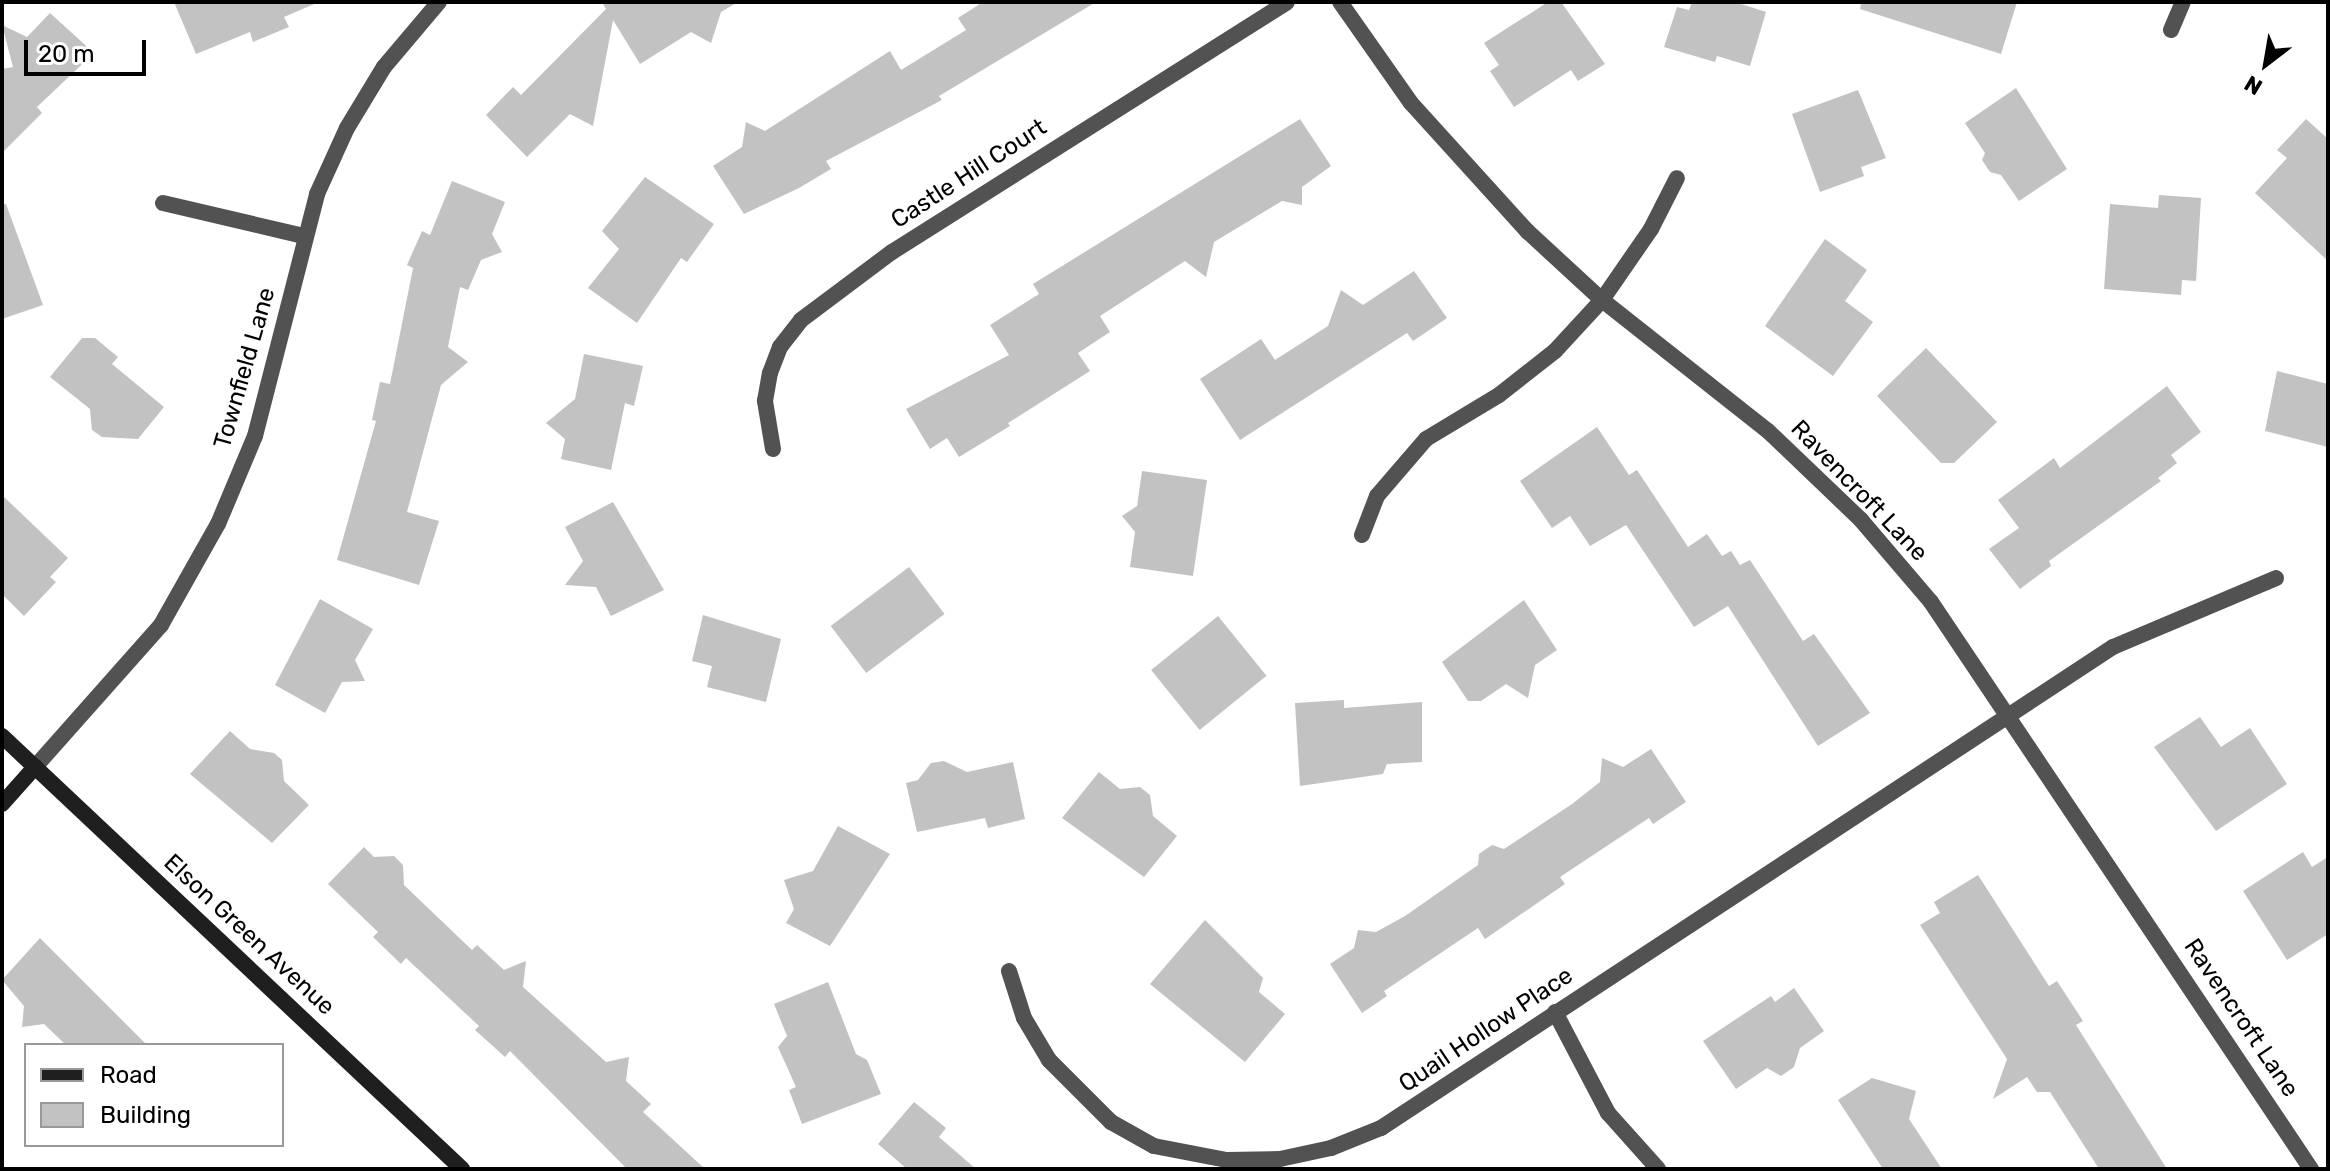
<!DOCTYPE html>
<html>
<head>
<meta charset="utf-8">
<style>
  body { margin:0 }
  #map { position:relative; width:2330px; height:1171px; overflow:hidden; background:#fff; font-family:Rubik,sans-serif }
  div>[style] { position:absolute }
  .building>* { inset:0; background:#c2c2c2; transform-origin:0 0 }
  .street>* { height:16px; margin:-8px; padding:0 8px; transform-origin:8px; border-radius:8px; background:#525252 }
  .secondary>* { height:16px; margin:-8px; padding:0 8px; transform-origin:8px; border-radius:8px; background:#1f1f1f }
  span { translate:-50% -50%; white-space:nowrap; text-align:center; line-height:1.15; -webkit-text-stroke:6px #fff; paint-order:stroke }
  .street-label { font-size:24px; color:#000 }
  .frame { position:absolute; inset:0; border:4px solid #000; pointer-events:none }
  .legend { position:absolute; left:24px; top:1043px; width:260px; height:104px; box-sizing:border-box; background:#fff; border:2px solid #999; margin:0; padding:10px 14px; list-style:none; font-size:24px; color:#000 }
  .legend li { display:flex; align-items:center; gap:16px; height:40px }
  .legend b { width:40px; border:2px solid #999 }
  .north { position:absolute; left:2226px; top:24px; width:80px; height:80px; -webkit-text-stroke:6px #fff; paint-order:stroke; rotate:211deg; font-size:22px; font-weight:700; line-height:32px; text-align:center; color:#000 }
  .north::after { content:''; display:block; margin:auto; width:28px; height:36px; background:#000; clip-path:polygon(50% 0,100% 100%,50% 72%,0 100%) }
  .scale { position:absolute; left:24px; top:40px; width:122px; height:36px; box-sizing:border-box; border:4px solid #000; border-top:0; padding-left:10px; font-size:24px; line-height:28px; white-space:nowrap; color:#000; -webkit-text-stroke:6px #fff; paint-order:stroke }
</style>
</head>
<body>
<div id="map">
  <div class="building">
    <div style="clip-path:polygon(174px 2px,319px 2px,284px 17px,289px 27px,253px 42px,250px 32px,196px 54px)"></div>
    <div style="clip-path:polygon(602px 2px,738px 2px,721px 12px,711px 43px,691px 32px,640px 64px,613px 20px,593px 126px,570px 114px,527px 157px,486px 115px,513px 87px,521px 95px,606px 9px)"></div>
    <div style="clip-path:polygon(983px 2px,1096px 2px,939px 96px,942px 100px,826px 161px,831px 169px,799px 188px,744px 214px,713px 166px,742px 147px,746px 122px,765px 131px,890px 51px,901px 70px,966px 30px,958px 18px)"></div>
    <div style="clip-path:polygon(1548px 2px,1561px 2px,1605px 64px,1578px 81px,1571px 70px,1514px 107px,1490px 71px,1499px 65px,1484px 43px)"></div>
    <div style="clip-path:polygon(1692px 2px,1735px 2px,1766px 12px,1750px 66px,1717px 56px,1715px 62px,1664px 47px,1677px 7px,1689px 10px)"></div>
    <div style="clip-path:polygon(1861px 2px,2017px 2px,2001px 54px,1860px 9px)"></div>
    <div style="clip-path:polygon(50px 13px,94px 53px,37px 107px,42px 113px,2px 153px,2px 69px,13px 67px,2px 25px,27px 37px)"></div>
    <div style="clip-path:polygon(2016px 88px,2067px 169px,2019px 201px,2001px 175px,1990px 172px,1982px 160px,1985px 153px,1965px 123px)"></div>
    <div style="clip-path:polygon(1858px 90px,1886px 158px,1861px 167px,1864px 176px,1820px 192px,1792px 114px)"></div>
    <div style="clip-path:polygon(1300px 119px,1331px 166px,1302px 187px,1302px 205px,1282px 201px,1214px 242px,1206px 277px,1185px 261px,1100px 316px,1110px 332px,1078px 353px,1090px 371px,1008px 423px,1010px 426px,959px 457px,947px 438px,930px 449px,906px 409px,1009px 355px,990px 325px,1039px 294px,1033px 284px)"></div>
    <div style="clip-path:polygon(2306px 119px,2328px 139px,2328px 261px,2255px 193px,2287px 158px,2277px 150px)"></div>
    <div style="clip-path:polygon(645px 177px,714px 224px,687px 262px,681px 258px,637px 323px,588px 288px,619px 249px,602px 231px)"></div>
    <div style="clip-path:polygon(452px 181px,505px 202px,492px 234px,502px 252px,481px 260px,468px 290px,460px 287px,448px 347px,468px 362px,441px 385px,407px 512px,439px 521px,419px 585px,337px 560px,376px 421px,372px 420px,380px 382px,390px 384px,413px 268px,407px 265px,422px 231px,430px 235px)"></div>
    <div style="clip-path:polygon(2159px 195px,2201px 198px,2196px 281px,2182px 280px,2181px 295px,2104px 289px,2110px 204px,2158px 208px)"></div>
    <div style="clip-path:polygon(2px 204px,6px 204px,43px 305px,2px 319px)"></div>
    <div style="clip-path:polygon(1825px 239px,1867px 270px,1845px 301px,1873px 322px,1833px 376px,1765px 326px)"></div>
    <div style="clip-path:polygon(1414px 271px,1447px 318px,1413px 341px,1407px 333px,1240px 440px,1200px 379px,1261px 339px,1275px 360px,1328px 326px,1341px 290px,1363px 305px)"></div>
    <div style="clip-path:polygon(82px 338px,95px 338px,118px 357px,112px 364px,164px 407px,138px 439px,102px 437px,92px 430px,90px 409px,50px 377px)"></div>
    <div style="clip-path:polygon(1926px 348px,1997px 422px,1954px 463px,1941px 463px,1877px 396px)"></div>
    <div style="clip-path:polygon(584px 354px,643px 366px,634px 406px,625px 403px,611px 470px,561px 459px,565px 439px,546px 423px,575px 399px)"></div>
    <div style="clip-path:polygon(2277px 371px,2328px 384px,2328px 447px,2265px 431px)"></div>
    <div style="clip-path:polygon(2167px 386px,2201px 432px,2171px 455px,2177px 463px,2158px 478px,2161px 481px,2049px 561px,2051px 566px,2020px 589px,1989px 549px,2019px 528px,1998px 500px,2054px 458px,2060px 468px)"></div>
    <div style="clip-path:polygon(1597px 427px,1629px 475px,1637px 470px,1688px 547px,1707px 534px,1722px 556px,1731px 551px,1740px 565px,1750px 560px,1803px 641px,1814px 634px,1870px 713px,1818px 746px,1728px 606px,1694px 627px,1626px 525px,1590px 546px,1570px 516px,1552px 528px,1520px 481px)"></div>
    <div style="clip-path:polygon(1142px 471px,1207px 480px,1193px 576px,1130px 567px,1135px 532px,1122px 516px,1137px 506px)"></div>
    <div style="clip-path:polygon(2px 495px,68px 558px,50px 577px,56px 582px,24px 616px,2px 594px)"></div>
    <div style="clip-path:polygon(613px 502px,664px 590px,611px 616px,596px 587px,565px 585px,583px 561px,565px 527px)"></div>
    <div style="left:909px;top:567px;width:59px;height:98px;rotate:53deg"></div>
    <div style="clip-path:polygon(320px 599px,373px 629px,355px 660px,365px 681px,342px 682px,325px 713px,275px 685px)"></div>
    <div style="clip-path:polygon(1524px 600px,1557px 650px,1535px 665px,1528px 698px,1506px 684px,1481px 701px,1468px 701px,1442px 662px)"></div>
    <div style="clip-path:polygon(703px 615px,781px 639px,766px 702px,707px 687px,712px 666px,692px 661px)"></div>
    <div style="left:1218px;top:616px;width:77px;height:86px;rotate:51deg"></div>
    <div style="clip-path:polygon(1344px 700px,1344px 708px,1422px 702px,1422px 762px,1387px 764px,1383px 774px,1300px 786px,1295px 703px)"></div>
    <div style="clip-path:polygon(2200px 717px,2221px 747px,2250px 728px,2287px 784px,2216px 831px,2154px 747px)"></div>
    <div style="clip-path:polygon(230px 731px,250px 749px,274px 753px,282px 760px,284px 781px,309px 805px,272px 843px,190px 774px)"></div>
    <div style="clip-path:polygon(1651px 749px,1686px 802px,1653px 824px,1649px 818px,1560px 877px,1565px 884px,1485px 939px,1478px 928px,1384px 991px,1387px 996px,1362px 1013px,1330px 964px,1354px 948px,1358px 930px,1376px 932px,1405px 916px,1478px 865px,1479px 854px,1492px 845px,1504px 849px,1572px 804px,1600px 782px,1602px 758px,1623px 767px)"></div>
    <div style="clip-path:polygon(944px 761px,967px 772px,1013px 762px,1025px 819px,988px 828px,985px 818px,917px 832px,906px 783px,918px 780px,931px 763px)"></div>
    <div style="clip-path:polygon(1099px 772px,1120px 789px,1140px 787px,1150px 795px,1153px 816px,1177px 836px,1144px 877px,1062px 818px)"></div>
    <div style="clip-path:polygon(838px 826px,890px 854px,830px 946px,786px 923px,794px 909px,784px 880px,813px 871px)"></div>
    <div style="clip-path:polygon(364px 847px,374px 857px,394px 856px,403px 865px,404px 885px,472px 950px,477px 945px,504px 970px,526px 961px,523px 987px,606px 1062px,629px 1057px,626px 1081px,651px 1104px,643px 1112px,705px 1169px,627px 1169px,510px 1051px,505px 1057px,475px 1030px,479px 1026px,406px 958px,401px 964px,373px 937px,378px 932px,328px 884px)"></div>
    <div style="clip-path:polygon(2303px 852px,2312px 867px,2328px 857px,2328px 934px,2287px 960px,2243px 891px)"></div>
    <div style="clip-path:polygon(1978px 875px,2049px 986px,2057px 981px,2083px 1021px,2076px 1025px,2167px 1169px,2099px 1169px,2050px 1092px,2037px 1092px,2027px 1077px,1993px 1099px,2007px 1059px,1920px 925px,1940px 913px,1934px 902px)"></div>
    <div style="clip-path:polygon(1205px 920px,1263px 978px,1259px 992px,1285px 1014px,1245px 1062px,1150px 984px)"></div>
    <div style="clip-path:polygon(40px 938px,147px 1045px,66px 1045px,44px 1024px,22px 1027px,24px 1006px,2px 980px)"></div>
    <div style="clip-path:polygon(828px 982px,856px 1054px,867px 1060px,881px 1094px,802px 1124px,789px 1090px,796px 1087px,778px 1047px,787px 1036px,774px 1004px)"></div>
    <div style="clip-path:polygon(1794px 988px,1824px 1031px,1800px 1048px,1794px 1067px,1781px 1076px,1767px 1068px,1736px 1089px,1703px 1041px,1771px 996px,1775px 1002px)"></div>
    <div style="clip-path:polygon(1872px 1078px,1916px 1091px,1909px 1119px,1942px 1169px,1883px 1169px,1838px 1100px)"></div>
    <div style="clip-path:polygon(914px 1102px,946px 1128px,939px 1137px,976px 1169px,907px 1169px,878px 1144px)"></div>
  </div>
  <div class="street">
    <div style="left:1340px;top:2px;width:123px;rotate:54.9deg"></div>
    <div style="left:1411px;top:103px;width:173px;rotate:47.8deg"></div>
    <div style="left:1527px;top:231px;width:102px;rotate:42.6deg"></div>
    <div style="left:1602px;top:300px;width:211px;rotate:38.3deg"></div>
    <div style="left:1768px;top:431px;width:129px;rotate:43.7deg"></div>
    <div style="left:1861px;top:520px;width:108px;rotate:49.5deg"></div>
    <div style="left:1931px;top:602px;width:683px;rotate:56.17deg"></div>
    <div style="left:2171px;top:30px;width:30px;rotate:-67deg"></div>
    <div style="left:163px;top:203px;width:145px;rotate:13.2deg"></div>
    <div style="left:773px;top:449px;width:49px;rotate:-99.5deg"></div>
    <div style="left:765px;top:401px;width:28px;rotate:-80deg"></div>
    <div style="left:770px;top:373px;width:28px;rotate:-69deg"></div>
    <div style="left:780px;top:347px;width:34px;rotate:-52deg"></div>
    <div style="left:801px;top:320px;width:114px;rotate:-36.8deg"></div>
    <div style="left:892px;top:252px;width:467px;rotate:-32.3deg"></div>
    <div style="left:1362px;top:535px;width:42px;rotate:-69deg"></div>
    <div style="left:1377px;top:496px;width:75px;rotate:-49.3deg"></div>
    <div style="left:1426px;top:439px;width:85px;rotate:-31.1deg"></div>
    <div style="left:1499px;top:395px;width:71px;rotate:-38.2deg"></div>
    <div style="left:1555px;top:351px;width:69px;rotate:-47.3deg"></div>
    <div style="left:1602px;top:300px;width:86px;rotate:-55.4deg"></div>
    <div style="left:1651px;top:229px;width:57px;rotate:-63deg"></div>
    <div style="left:35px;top:767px;width:190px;rotate:-48.4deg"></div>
    <div style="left:161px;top:625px;width:116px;rotate:-60.6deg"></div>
    <div style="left:218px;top:524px;width:95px;rotate:-67.2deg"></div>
    <div style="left:255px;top:436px;width:250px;rotate:-75.6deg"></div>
    <div style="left:317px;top:194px;width:72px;rotate:-65.6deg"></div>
    <div style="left:347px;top:128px;width:71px;rotate:-58.8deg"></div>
    <div style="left:384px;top:67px;width:85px;rotate:-49.8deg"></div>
    <div style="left:1009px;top:971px;width:49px;rotate:72.3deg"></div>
    <div style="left:1024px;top:1018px;width:49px;rotate:59.2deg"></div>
    <div style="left:1049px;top:1060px;width:88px;rotate:45deg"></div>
    <div style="left:1111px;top:1122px;width:49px;rotate:29.2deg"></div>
    <div style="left:1154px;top:1146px;width:74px;rotate:10.9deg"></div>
    <div style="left:1227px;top:1160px;width:53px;rotate:-1.1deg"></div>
    <div style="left:1280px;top:1159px;width:52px;rotate:-12.2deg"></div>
    <div style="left:1331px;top:1148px;width:54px;rotate:-21.8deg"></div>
    <div style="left:1381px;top:1128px;width:876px;rotate:-33.31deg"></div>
    <div style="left:2113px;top:647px;width:177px;rotate:-22.9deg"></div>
    <div style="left:1555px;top:1012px;width:114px;rotate:62.3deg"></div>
    <div style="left:1608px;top:1113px;width:75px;rotate:48.2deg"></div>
  </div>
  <div class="secondary">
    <div style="left:2px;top:736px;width:632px;rotate:43.27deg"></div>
    <div style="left:2px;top:804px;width:50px;rotate:-48.3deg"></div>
  </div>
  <div class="street-label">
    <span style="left:969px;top:174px;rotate:-33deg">Castle Hill Court</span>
    <span style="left:245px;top:368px;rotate:-74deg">Townfield Lane</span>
    <span style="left:1859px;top:491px;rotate:46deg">Ravencroft Lane</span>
    <span style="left:249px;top:935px;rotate:43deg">Elson Green Avenue</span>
    <span style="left:2241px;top:1018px;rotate:56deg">Ravencroft Lane</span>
    <span style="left:1486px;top:1030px;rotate:-34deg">Quail Hollow Place</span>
  </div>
  <div class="frame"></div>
  <ul class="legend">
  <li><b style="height:10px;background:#1f1f1f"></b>Road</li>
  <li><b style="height:22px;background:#c2c2c2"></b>Building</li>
  </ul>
  <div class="north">N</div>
  <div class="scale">20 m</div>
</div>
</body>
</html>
